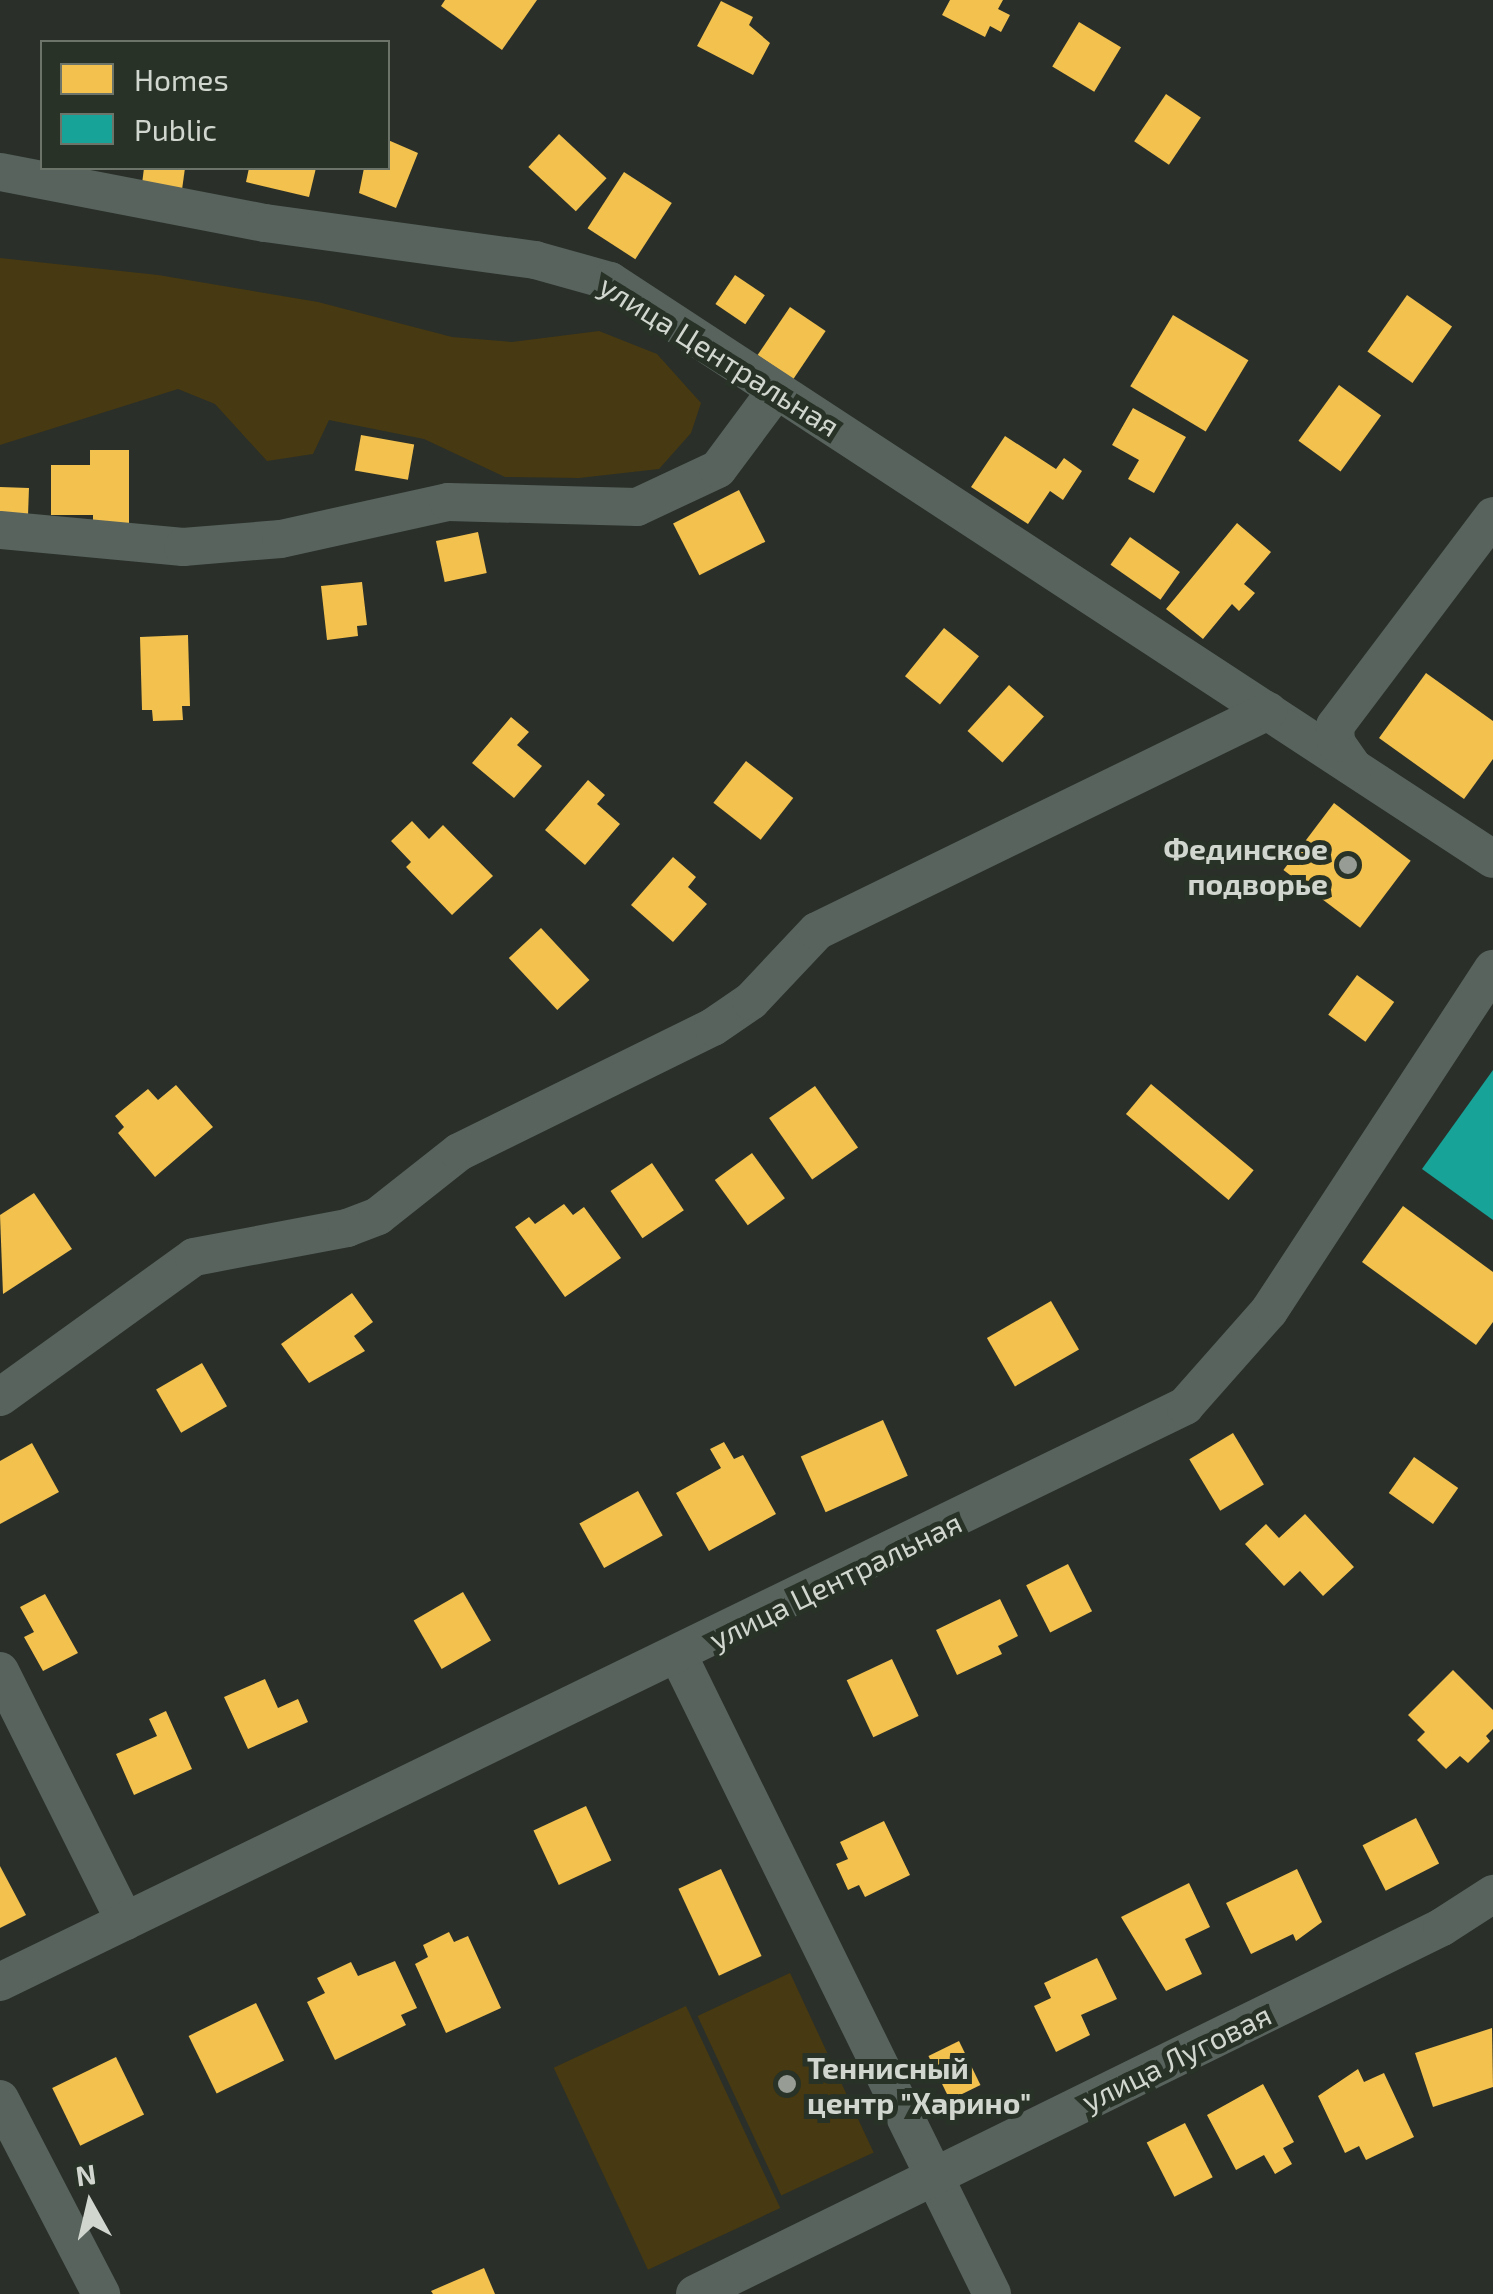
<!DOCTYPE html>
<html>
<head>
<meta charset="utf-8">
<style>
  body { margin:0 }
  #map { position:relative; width:1493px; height:2294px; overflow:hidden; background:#2a2f29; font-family:"Exo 2",sans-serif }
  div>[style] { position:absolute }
  .green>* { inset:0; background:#473911; transform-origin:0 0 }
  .homes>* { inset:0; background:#f2c14e; transform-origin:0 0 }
  .public>* { inset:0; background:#17a398 }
  .minor>* { height:38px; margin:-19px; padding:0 19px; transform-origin:19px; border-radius:19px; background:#58635e }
  .dots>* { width:28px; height:28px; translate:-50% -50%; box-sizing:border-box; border:5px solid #283226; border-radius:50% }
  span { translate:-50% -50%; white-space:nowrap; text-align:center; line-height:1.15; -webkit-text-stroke:10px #283226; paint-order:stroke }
  .street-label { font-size:30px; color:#d1d7cf }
  .poi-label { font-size:30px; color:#d1d7cf; font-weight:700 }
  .right { translate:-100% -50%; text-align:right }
  .left { translate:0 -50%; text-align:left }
  .legend { position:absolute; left:40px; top:40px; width:350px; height:130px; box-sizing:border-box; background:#283226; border:2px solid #6c746a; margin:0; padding:12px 18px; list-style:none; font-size:30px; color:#d1d7cf }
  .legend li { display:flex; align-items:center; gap:20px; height:50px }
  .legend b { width:50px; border:2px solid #6c746a }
  .north { position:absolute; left:40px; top:2154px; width:100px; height:100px; -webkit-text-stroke:8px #283226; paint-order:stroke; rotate:352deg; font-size:28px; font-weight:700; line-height:40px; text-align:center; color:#d1d7cf }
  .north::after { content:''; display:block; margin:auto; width:35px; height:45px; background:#d1d7cf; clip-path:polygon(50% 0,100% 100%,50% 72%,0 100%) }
</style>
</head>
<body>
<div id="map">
  <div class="green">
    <div style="clip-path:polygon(0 258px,158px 275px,318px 302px,452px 337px,512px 342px,599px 331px,657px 354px,701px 403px,691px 433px,659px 469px,579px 478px,505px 477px,424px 439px,329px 420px,313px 454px,267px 461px,215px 404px,178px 389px,0 445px)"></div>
    <div style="left:790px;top:1973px;width:198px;height:102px;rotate:65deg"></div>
    <div style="left:686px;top:2006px;width:223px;height:146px;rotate:65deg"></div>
  </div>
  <div class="homes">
    <div style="clip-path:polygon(445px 0,537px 0,502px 50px,441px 6px)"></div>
    <div style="clip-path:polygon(950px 0,1003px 0,998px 9px,1010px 15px,1001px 32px,990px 26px,985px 37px,942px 15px)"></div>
    <div style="clip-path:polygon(721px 1px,753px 17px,749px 25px,770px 43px,753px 75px,697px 46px)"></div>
    <div style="left:1079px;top:22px;width:49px;height:52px;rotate:31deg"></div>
    <div style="left:1166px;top:94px;width:42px;height:57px;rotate:34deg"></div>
    <div style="left:559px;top:134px;width:65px;height:45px;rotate:43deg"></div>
    <div style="clip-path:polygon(388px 140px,418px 153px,396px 208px,359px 193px,364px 168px,388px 168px)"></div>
    <div style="clip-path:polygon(144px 168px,185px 168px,181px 197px,141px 192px)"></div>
    <div style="clip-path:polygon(249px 168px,316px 168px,309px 197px,246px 182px)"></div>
    <div style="left:624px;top:172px;width:57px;height:67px;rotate:33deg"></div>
    <div style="left:735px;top:275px;width:36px;height:35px;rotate:34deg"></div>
    <div style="left:1407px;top:295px;width:55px;height:69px;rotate:35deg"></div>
    <div style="left:790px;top:307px;width:43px;height:58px;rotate:34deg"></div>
    <div style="left:1173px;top:315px;width:88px;height:83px;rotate:31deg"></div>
    <div style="left:1339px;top:385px;width:52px;height:69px;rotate:36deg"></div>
    <div style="clip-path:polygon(1133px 408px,1186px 437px,1154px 493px,1128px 479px,1139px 460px,1112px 445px)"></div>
    <div style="left:361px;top:435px;width:54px;height:36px;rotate:10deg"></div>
    <div style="clip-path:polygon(1005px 436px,1056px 469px,1064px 458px,1082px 471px,1063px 500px,1050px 491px,1028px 524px,971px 487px)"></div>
    <div style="clip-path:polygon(90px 450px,129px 450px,129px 524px,93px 524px,93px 515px,51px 515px,51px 465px,90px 465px)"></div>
    <div style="left:0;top:487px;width:29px;height:27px;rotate:2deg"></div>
    <div style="left:739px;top:490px;width:58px;height:74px;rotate:63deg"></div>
    <div style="clip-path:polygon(1237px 523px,1271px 552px,1244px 584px,1255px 593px,1239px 611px,1232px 604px,1203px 639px,1166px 609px)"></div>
    <div style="left:478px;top:532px;width:42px;height:43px;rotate:78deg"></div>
    <div style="left:1130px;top:537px;width:61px;height:34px;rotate:35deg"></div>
    <div style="clip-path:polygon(362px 582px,367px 625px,357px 626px,358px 636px,327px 640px,321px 586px)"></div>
    <div style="left:944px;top:628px;width:45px;height:62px;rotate:39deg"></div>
    <div style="clip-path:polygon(188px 635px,190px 706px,182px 706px,183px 720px,153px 721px,152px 710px,142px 710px,140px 637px)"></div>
    <div style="clip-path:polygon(1426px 673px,1493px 721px,1493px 759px,1464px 799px,1379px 738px)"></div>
    <div style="left:1009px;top:685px;width:47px;height:62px;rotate:42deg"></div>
    <div style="clip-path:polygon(511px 717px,529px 732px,517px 745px,542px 766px,514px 798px,472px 763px)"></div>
    <div style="left:746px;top:761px;width:60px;height:53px;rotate:38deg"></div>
    <div style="clip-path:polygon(588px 780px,605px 795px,597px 804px,620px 824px,585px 865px,545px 830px)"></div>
    <div style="left:1334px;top:803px;width:96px;height:84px;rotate:37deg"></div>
    <div style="clip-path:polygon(412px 821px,429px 839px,443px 825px,493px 876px,452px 915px,406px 867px,411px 862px,391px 841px)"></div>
    <div style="clip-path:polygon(673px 857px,696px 877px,688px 887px,707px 904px,673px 942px,631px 905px)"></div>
    <div style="left:541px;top:928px;width:71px;height:44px;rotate:47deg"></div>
    <div style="left:1357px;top:975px;width:46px;height:49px;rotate:36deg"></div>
    <div style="left:1151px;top:1084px;width:134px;height:39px;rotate:40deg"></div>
    <div style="clip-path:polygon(176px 1085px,213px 1127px,155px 1177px,118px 1133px,124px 1127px,115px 1116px,148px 1089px,158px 1100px)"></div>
    <div style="left:815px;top:1086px;width:75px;height:56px;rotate:55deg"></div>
    <div style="left:752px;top:1153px;width:56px;height:46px;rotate:54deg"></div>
    <div style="left:652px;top:1163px;width:57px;height:50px;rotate:56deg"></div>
    <div style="clip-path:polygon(34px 1193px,72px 1249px,3px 1294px,0 1215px)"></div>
    <div style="clip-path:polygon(564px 1204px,573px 1215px,584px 1207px,621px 1258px,565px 1297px,515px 1227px,529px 1217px,535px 1224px)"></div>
    <div style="clip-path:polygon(1403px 1206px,1493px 1272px,1493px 1322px,1476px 1345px,1362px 1262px)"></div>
    <div style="clip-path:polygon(352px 1293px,373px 1322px,354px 1336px,365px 1351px,309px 1383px,281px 1344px)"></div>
    <div style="left:1051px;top:1301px;width:56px;height:74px;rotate:60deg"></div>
    <div style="left:202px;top:1363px;width:50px;height:53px;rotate:60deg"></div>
    <div style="left:883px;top:1420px;width:61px;height:90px;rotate:66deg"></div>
    <div style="left:1233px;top:1433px;width:60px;height:51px;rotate:59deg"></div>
    <div style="clip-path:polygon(724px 1442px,734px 1459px,743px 1455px,776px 1514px,709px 1551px,676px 1493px,721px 1468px,710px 1449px)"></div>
    <div style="clip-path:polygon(32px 1443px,59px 1492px,0 1524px,0 1461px)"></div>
    <div style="left:1414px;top:1457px;width:54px;height:44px;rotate:35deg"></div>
    <div style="left:638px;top:1491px;width:51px;height:67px;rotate:61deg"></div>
    <div style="clip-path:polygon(1305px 1514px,1354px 1567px,1323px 1596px,1300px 1571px,1284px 1586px,1245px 1544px,1266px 1524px,1279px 1538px)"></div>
    <div style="left:1068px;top:1564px;width:53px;height:47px;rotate:63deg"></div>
    <div style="left:463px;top:1592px;width:56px;height:57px;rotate:60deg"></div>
    <div style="clip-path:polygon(45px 1594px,78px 1653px,43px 1671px,24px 1637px,34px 1632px,20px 1607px)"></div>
    <div style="clip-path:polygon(1000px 1599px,1018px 1636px,998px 1646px,1002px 1654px,957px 1675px,936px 1630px)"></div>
    <div style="left:892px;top:1659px;width:63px;height:50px;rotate:65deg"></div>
    <div style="clip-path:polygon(1453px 1670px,1493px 1710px,1493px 1729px,1486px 1736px,1490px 1741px,1468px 1763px,1460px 1756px,1446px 1769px,1417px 1740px,1425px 1732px,1408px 1715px)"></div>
    <div style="clip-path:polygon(265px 1679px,278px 1708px,298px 1699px,308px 1722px,248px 1749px,224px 1697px)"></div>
    <div style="clip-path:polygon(166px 1711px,192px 1769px,134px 1795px,116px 1754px,157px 1736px,149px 1719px)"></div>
    <div style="left:586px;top:1806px;width:60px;height:58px;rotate:65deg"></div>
    <div style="left:1416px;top:1818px;width:51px;height:60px;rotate:63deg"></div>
    <div style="clip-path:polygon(884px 1821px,910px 1875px,865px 1897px,859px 1885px,848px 1890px,836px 1864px,848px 1859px,840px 1842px)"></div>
    <div style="clip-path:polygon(0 1866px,26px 1915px,0 1928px)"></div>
    <div style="left:721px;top:1869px;width:96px;height:47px;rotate:65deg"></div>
    <div style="clip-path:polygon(1297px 1869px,1322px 1922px,1296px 1941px,1293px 1934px,1251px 1954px,1226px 1903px)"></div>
    <div style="clip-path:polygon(1189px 1883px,1210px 1927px,1185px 1939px,1202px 1974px,1166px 1991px,1121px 1917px)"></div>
    <div style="clip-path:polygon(449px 1932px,454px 1942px,468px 1936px,501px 2008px,446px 2033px,415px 1964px,428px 1957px,423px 1945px)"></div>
    <div style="clip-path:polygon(1097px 1958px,1117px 1999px,1081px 2015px,1090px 2035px,1056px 2052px,1034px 2006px,1051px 1998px,1044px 1983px)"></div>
    <div style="clip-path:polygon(395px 1961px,417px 2008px,401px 2015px,406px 2025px,335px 2060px,307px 2002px,325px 1993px,317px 1978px,351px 1962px,358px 1976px)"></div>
    <div style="left:256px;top:2003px;width:64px;height:75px;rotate:64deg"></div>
    <div style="clip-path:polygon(1492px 2028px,1493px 2087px,1433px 2107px,1415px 2053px)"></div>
    <div style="left:959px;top:2041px;width:49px;height:34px;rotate:64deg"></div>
    <div style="left:116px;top:2057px;width:64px;height:71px;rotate:64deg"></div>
    <div style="clip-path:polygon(1358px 2069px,1364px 2082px,1384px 2073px,1414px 2137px,1366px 2160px,1359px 2146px,1345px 2153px,1318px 2096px)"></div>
    <div style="clip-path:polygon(1263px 2084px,1294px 2142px,1283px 2148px,1292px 2164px,1275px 2174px,1264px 2155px,1236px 2170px,1207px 2115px)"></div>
    <div style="left:1185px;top:2123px;width:61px;height:43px;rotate:63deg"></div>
    <div style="clip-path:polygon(484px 2268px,495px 2294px,433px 2294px,431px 2291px)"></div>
  </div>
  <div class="public">
    <div style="clip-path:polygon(1493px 1070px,1493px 1220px,1422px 1169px)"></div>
  </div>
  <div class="minor">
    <div style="left:0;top:172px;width:270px;rotate:10.9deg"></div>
    <div style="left:265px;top:223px;width:273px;rotate:7.8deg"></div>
    <div style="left:535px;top:260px;width:78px;rotate:15.6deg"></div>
    <div style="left:610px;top:281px;width:1055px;rotate:33.21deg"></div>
    <div style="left:0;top:530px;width:184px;rotate:5.3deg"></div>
    <div style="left:183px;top:547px;width:98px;rotate:-4.7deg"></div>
    <div style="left:281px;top:539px;width:171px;rotate:-12.5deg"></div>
    <div style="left:448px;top:502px;width:189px;rotate:1.5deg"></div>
    <div style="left:637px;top:507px;width:89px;rotate:-25.1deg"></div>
    <div style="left:718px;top:469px;width:97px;rotate:-53.4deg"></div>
    <div style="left:1353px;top:767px;width:29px;rotate:-125deg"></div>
    <div style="left:1336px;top:743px;width:17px;rotate:-93deg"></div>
    <div style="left:1335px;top:726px;width:263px;rotate:-53deg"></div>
    <div style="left:0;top:1397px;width:239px;rotate:-35.8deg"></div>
    <div style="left:194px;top:1257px;width:156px;rotate:-10.7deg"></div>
    <div style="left:347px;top:1228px;width:33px;rotate:-21deg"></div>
    <div style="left:378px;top:1216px;width:103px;rotate:-38.3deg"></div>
    <div style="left:459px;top:1152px;width:283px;rotate:-26.2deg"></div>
    <div style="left:713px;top:1027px;width:46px;rotate:-34.4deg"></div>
    <div style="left:751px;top:1001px;width:96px;rotate:-46.7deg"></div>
    <div style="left:817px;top:931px;width:502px;rotate:-26deg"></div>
    <div style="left:679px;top:1657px;width:710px;rotate:63.83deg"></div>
    <div style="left:0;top:1671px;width:280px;rotate:63.5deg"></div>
    <div style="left:0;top:1982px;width:1318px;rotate:-25.92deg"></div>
    <div style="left:1185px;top:1406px;width:127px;rotate:-48.5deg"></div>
    <div style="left:1269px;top:1311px;width:409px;rotate:-56.8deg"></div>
    <div style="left:0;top:2099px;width:220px;rotate:62.6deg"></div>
    <div style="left:695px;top:2294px;width:832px;rotate:-26.16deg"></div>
    <div style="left:1442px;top:1927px;width:61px;rotate:-32.9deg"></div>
  </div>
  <div class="dots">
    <div style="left:1348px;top:865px;background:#979c95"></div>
    <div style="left:787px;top:2084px;background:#979c95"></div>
  </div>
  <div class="street-label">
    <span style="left:720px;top:355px;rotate:32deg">улица Центральная</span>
    <span style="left:835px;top:1580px;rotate:-26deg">улица Центральная</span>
    <span style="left:1176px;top:2057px;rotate:-26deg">улица Луговая</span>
  </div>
  <div class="poi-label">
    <span class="right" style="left:1328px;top:865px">Фединское<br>подворье</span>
    <span class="left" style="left:807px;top:2084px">Теннисный<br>центр "Харино"</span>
  </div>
  <ul class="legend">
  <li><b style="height:28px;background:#f2c14e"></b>Homes</li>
  <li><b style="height:28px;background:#17a398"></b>Public</li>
  </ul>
  <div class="north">N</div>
</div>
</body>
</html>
